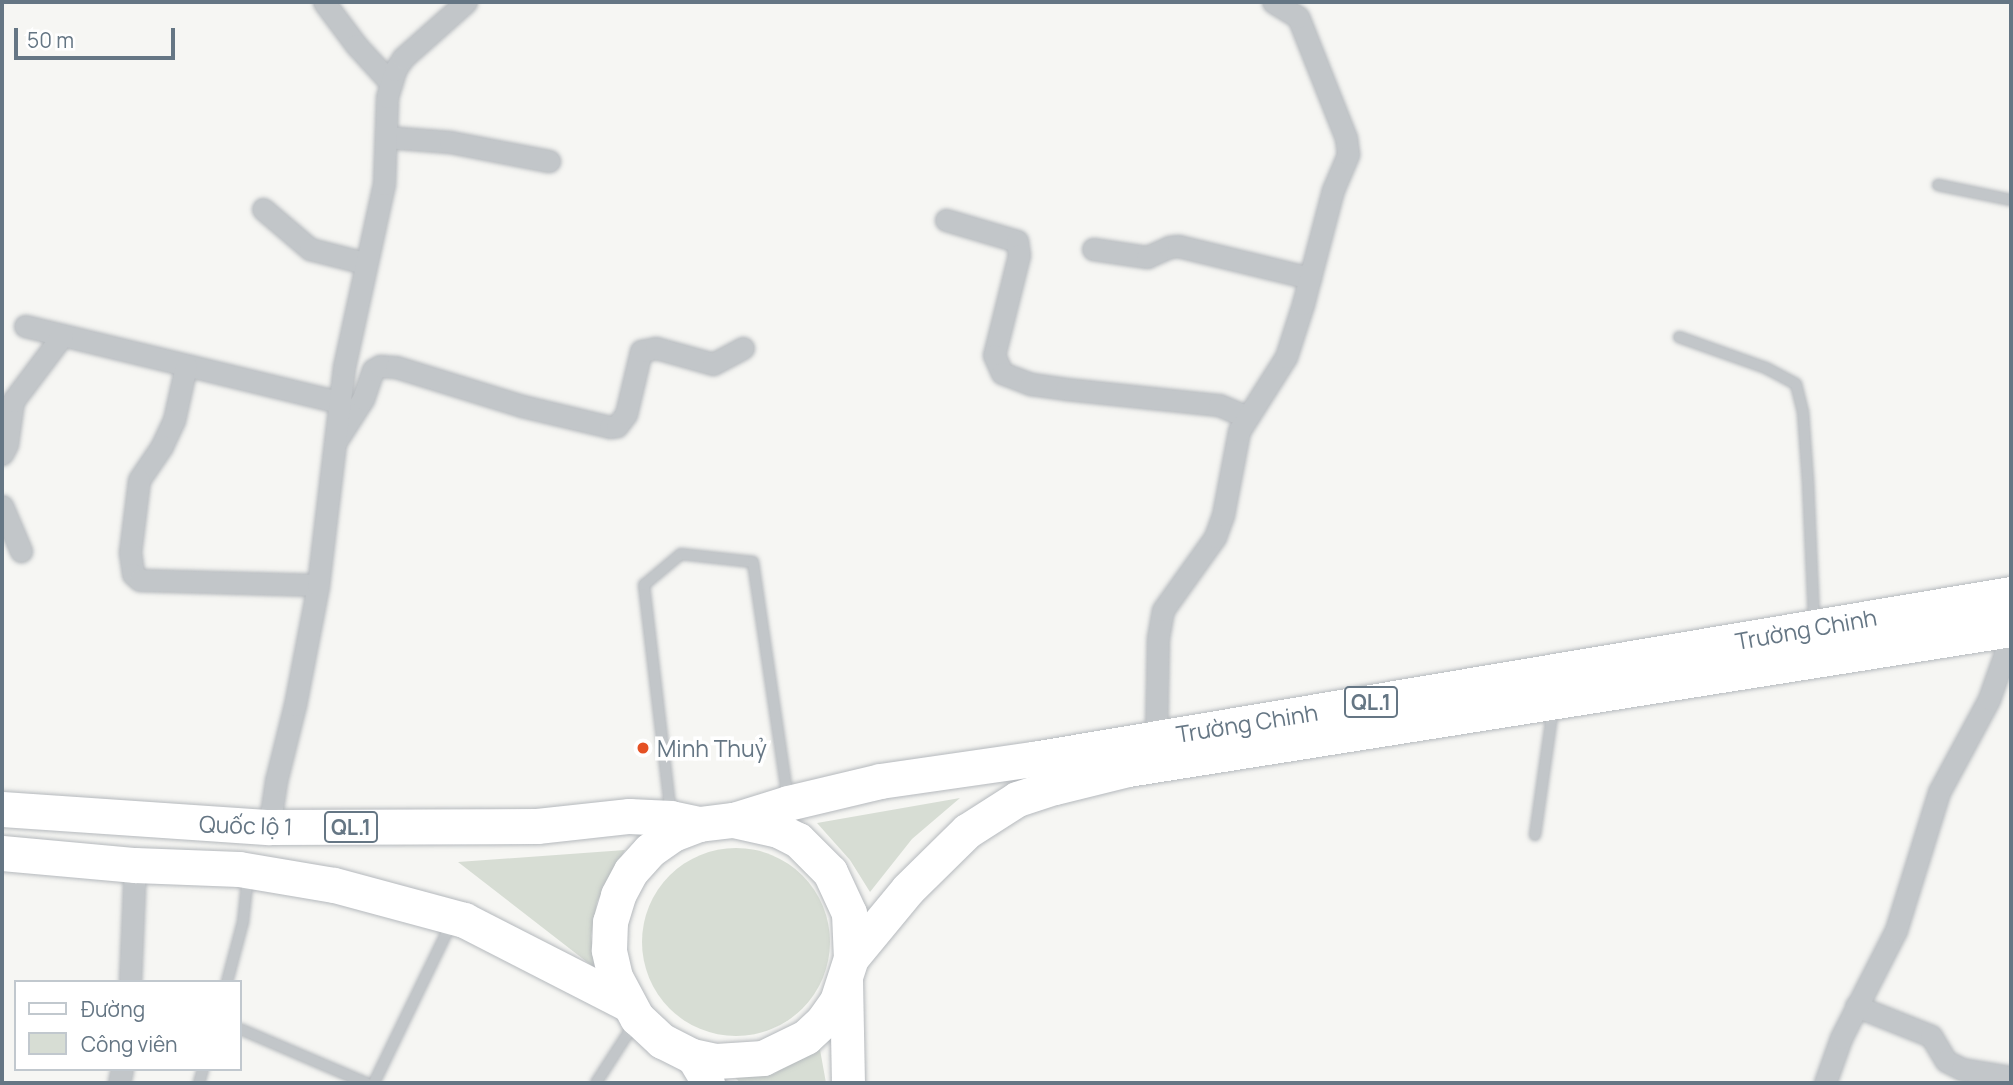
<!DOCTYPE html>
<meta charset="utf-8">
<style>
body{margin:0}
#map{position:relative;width:2013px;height:1085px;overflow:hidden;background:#f6f6f3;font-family:Manrope,sans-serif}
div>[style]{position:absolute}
.green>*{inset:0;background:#d7ddd4}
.round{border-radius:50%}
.roads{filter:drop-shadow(0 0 2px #b5b9bd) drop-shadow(0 0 2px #b5b9bd)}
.service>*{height:10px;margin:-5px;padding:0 5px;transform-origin:5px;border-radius:5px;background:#c2c6c9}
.minor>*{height:21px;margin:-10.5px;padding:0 10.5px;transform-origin:10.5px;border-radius:10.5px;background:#c2c6c9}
.primary>*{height:33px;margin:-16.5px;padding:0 16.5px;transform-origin:16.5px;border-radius:16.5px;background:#fff}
.trunk>*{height:35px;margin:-17.5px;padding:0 17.5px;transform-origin:17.5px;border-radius:17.5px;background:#fff}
.dots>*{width:19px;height:19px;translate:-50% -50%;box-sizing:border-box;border:4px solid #fff;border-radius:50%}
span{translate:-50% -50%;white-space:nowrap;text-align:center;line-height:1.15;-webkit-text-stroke:7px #fff;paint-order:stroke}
.shield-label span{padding:2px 5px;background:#fff;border:2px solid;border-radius:5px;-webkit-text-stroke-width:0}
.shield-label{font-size:21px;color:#657684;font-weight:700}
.street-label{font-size:23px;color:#657684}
.poi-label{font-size:23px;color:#657684}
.left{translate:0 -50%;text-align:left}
.frame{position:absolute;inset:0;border:4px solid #657684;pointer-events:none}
.legend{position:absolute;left:14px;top:980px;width:228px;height:91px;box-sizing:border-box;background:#fff;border:2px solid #c1c8ce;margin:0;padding:9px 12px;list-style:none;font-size:21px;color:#657684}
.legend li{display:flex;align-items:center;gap:14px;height:35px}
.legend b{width:35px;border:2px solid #c1c8ce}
.scale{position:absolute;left:14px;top:28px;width:161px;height:32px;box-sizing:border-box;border:4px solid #657684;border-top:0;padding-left:9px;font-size:21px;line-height:24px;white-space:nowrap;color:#657684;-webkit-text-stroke:5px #fff;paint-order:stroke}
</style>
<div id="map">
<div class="green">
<div style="clip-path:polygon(960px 798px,912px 839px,870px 892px,850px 860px,817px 823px)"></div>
<div class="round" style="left:642px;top:848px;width:188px;height:188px"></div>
<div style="clip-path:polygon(625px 850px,597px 902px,591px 936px,596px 969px,458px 862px)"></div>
<div style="clip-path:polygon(819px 1044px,826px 1083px,741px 1083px,733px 1076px,774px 1074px)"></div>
</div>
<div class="roads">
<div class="service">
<div style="left:1938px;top:185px;width:75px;rotate:11.6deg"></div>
<div style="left:1679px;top:337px;width:92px;rotate:19.6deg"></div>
<div style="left:1766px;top:368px;width:34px;rotate:28deg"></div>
<div style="left:1796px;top:384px;width:29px;rotate:76deg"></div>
<div style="left:1803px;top:412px;width:70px;rotate:85.9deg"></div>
<div style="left:1808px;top:482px;width:140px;rotate:87.5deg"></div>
<div style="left:671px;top:815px;width:232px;rotate:-96.7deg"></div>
<div style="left:644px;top:585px;width:48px;rotate:-40deg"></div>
<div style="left:681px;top:554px;width:72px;rotate:6.3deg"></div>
<div style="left:753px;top:562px;width:241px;rotate:81.6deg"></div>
<div style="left:1535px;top:835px;width:128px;rotate:-81.9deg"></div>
<div style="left:227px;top:982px;width:62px;rotate:-75.1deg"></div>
<div style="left:243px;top:922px;width:47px;rotate:-83.9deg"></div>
<div style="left:240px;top:1029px;width:137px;rotate:23.2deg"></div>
<div style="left:199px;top:1083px;width:15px;rotate:-74deg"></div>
<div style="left:374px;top:1083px;width:179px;rotate:-64.2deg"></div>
<div style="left:596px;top:1083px;width:70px;rotate:-57.2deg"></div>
</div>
<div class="minor">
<div style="left:324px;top:2px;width:54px;rotate:53.3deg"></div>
<div style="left:356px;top:45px;width:52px;rotate:47.4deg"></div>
<div style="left:387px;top:137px;width:63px;rotate:4.5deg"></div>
<div style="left:450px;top:142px;width:101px;rotate:10.9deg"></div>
<div style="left:263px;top:209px;width:62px;rotate:40.4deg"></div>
<div style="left:310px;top:249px;width:57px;rotate:14.3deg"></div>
<div style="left:946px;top:220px;width:74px;rotate:16.5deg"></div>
<div style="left:1017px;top:241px;width:14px;rotate:82deg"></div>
<div style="left:1019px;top:255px;width:103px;rotate:104deg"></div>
<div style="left:994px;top:355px;width:20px;rotate:66deg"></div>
<div style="left:1002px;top:373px;width:31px;rotate:21deg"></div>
<div style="left:1031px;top:384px;width:35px;rotate:8deg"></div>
<div style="left:1066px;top:389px;width:154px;rotate:6deg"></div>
<div style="left:1219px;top:405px;width:30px;rotate:23deg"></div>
<div style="left:1093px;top:249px;width:55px;rotate:8.4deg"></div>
<div style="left:1147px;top:257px;width:24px;rotate:-24deg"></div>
<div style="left:1169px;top:247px;width:9px;rotate:-6deg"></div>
<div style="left:1178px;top:246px;width:136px;rotate:13.6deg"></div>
<div style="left:25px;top:326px;width:324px;rotate:13.6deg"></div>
<div style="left:186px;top:366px;width:55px;rotate:102.5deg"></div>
<div style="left:174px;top:420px;width:29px;rotate:115deg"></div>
<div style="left:162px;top:446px;width:41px;rotate:124.1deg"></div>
<div style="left:139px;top:480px;width:73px;rotate:97.1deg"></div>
<div style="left:130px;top:552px;width:22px;rotate:82deg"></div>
<div style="left:133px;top:574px;width:9px;rotate:41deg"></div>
<div style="left:140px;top:580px;width:178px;rotate:1.6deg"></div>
<div style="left:336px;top:441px;width:50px;rotate:-57.3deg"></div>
<div style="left:363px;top:399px;width:31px;rotate:-71deg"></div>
<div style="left:373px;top:370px;width:8px;rotate:-30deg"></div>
<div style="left:380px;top:366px;width:16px;rotate:4deg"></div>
<div style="left:396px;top:367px;width:132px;rotate:17.2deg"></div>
<div style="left:522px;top:406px;width:90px;rotate:13.4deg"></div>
<div style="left:610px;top:427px;width:7px;rotate:-8deg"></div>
<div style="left:617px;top:426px;width:15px;rotate:-53deg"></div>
<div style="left:626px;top:414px;width:65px;rotate:-76.6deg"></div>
<div style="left:641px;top:351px;width:15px;rotate:-11deg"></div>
<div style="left:656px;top:348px;width:59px;rotate:15.7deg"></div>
<div style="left:713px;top:364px;width:34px;rotate:-28deg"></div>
<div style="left:2px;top:454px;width:11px;rotate:-63deg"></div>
<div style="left:7px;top:444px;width:43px;rotate:-82.1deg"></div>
<div style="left:13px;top:401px;width:81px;rotate:-53deg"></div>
<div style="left:2px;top:506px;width:49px;rotate:67.1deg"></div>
<div style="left:1156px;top:738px;width:100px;rotate:-88.9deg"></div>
<div style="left:1158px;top:638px;width:28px;rotate:-80deg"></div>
<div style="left:1163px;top:610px;width:90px;rotate:-54.5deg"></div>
<div style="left:1215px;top:537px;width:23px;rotate:-70deg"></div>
<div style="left:1223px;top:515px;width:86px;rotate:-79.2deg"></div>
<div style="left:1239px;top:431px;width:88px;rotate:-57.6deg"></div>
<div style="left:1286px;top:357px;width:56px;rotate:-72.2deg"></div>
<div style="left:1303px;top:304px;width:118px;rotate:-75.3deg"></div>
<div style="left:1333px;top:190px;width:39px;rotate:-67deg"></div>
<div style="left:1348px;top:154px;width:16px;rotate:-97deg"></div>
<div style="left:1346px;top:138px;width:130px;rotate:-111.6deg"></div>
<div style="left:1298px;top:17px;width:29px;rotate:-149deg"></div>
<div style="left:269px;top:827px;width:47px;rotate:-81.3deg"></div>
<div style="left:276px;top:781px;width:78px;rotate:-76deg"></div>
<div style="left:295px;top:705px;width:122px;rotate:-79.1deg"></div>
<div style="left:318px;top:585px;width:220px;rotate:-83.2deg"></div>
<div style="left:344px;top:367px;width:187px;rotate:-77.7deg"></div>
<div style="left:384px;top:184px;width:87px;rotate:-88deg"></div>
<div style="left:387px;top:97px;width:28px;rotate:-73deg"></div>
<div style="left:395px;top:70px;width:14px;rotate:-56deg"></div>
<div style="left:403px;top:58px;width:84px;rotate:-41.6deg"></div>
<div style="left:130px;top:982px;width:117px;rotate:-87.6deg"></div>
<div style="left:1856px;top:1006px;width:81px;rotate:21.8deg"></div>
<div style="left:1931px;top:1036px;width:29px;rotate:59deg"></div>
<div style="left:1946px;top:1061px;width:18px;rotate:27deg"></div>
<div style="left:1962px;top:1069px;width:50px;rotate:9.3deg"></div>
<div style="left:119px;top:1083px;width:14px;rotate:-78deg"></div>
<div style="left:1825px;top:1083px;width:48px;rotate:-70.4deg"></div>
<div style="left:1841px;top:1038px;width:121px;rotate:-63deg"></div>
<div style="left:1896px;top:930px;width:145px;rotate:-72.7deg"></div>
<div style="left:1939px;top:792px;width:106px;rotate:-61.7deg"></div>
<div style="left:1989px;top:699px;width:66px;rotate:-70.5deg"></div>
</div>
<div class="primary">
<div style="left:846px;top:980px;width:103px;rotate:88.9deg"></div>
<div style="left:692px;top:1056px;width:31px;rotate:59deg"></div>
</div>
<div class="trunk">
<div style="left:2px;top:809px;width:268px;rotate:3.9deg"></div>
<div style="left:269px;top:827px;width:268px;rotate:-0.2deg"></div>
<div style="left:537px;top:826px;width:93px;rotate:-6.2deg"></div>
<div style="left:629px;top:816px;width:42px;rotate:2.7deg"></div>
<div style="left:671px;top:818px;width:29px;rotate:12deg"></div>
<div style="left:699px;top:824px;width:34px;rotate:-7deg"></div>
<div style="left:733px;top:820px;width:46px;rotate:12.5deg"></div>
<div style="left:778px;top:830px;width:22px;rotate:27deg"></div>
<div style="left:798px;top:840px;width:45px;rotate:45deg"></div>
<div style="left:830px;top:872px;width:45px;rotate:65.1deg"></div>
<div style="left:849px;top:913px;width:45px;rotate:87.5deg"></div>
<div style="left:851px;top:958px;width:45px;rotate:108deg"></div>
<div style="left:837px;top:1001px;width:24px;rotate:125deg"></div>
<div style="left:823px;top:1021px;width:23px;rotate:137deg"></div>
<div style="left:806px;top:1037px;width:48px;rotate:154deg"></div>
<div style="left:763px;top:1058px;width:47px;rotate:176.3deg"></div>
<div style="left:716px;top:1061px;width:25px;rotate:-168deg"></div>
<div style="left:692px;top:1056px;width:34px;rotate:-153deg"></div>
<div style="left:662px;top:1041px;width:34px;rotate:-137deg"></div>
<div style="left:637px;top:1018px;width:47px;rotate:-118.2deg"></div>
<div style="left:615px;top:977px;width:28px;rotate:-103deg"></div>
<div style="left:609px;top:950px;width:28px;rotate:-88deg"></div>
<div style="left:610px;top:922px;width:28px;rotate:-73deg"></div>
<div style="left:618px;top:895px;width:27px;rotate:-62deg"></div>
<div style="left:631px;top:871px;width:28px;rotate:-48deg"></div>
<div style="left:650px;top:850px;width:28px;rotate:-35deg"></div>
<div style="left:673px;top:834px;width:28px;rotate:-21deg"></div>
<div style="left:737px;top:819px;width:53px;rotate:-17.4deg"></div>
<div style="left:788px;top:803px;width:95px;rotate:-13.4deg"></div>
<div style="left:880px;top:781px;width:155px;rotate:-8.2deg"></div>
<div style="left:1033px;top:759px;width:992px;rotate:-9.58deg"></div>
<div style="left:2px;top:853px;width:134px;rotate:5.2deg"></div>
<div style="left:135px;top:865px;width:104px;rotate:2.2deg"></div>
<div style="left:239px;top:869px;width:96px;rotate:9.6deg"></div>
<div style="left:334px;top:885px;width:135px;rotate:15.1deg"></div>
<div style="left:464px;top:920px;width:182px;rotate:27.1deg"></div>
<div style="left:851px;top:958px;width:89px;rotate:-50.4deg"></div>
<div style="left:908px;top:889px;width:83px;rotate:-44.5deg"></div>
<div style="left:967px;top:831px;width:59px;rotate:-32.6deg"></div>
<div style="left:1017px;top:799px;width:40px;rotate:-18deg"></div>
<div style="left:1055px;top:787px;width:75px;rotate:-13.9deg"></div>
<div style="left:1128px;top:769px;width:894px;rotate:-9.01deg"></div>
</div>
</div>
<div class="dots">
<div style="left:643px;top:748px;background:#e55124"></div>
</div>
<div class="shield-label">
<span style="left:1371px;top:702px">QL.1</span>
<span style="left:351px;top:827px">QL.1</span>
</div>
<div class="street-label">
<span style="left:1806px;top:629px;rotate:-10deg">Trường Chinh</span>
<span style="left:1247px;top:723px;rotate:-9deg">Trường Chinh</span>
<span style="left:246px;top:825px;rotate:2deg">Quốc lộ 1</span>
</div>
<div class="poi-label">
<span class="left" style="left:657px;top:748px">Minh Thuỷ</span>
</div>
<div class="frame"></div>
<ul class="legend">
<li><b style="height:9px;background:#fff"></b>Đường</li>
<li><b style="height:19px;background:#d7ddd4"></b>Công viên</li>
</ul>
<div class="scale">50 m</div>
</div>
